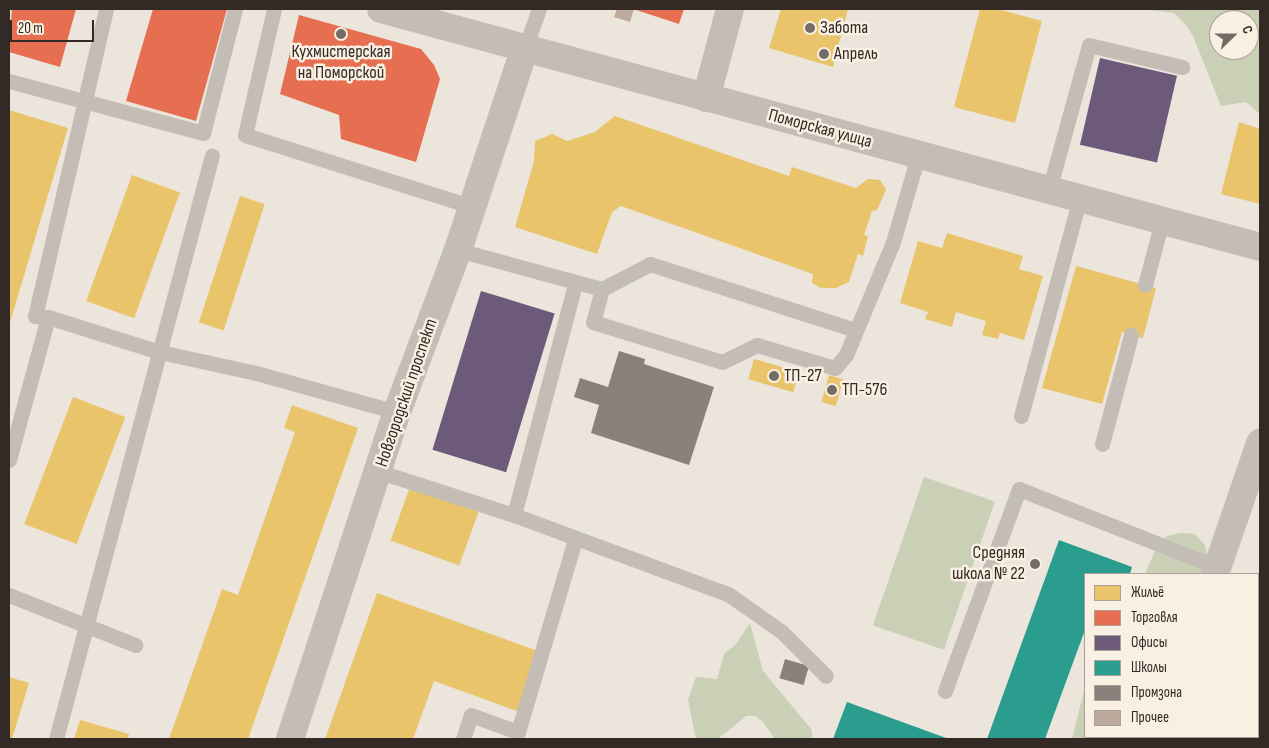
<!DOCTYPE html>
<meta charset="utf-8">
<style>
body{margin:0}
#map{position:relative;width:1269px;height:748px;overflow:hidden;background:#ebe5dc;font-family:"Sofia Sans Condensed",sans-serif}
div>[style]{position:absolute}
.green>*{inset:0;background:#cad0b6;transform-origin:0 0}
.homes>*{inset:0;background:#e9c46a;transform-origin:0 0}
.shops>*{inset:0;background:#e76f51}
.offices>*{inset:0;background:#6d597a;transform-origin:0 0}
.schools>*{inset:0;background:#2a9d8f}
.industry>*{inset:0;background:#8a817c;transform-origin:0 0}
.building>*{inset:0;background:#bea99d}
.lane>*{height:15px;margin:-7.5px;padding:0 7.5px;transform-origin:7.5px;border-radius:7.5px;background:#c3bdb6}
.street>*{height:28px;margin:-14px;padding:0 14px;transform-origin:14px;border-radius:14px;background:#c3bdb6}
.dots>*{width:14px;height:14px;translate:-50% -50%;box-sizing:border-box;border:2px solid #f9efe2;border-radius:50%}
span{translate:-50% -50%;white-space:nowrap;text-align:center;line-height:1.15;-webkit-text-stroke:5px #f9efe2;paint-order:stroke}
.poi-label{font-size:18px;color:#332a25}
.left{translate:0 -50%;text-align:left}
.right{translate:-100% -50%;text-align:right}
.street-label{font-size:18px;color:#332a25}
.frame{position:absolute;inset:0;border:10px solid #332a25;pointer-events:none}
.legend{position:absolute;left:1084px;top:573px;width:175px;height:165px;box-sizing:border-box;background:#f9efe2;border:1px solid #aaa096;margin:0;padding:6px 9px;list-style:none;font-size:15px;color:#332a25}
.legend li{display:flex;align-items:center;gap:10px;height:25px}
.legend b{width:25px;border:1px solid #aaa096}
.north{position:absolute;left:1209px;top:10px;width:50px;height:50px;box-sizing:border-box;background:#f9efe2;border:1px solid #aaa096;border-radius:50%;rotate:68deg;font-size:14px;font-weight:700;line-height:20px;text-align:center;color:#332a25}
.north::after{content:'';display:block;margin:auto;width:18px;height:22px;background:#736b65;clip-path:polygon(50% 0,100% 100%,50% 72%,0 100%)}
.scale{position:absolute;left:10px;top:20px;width:84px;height:22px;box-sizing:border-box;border:2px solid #332a25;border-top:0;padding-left:6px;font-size:15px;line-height:18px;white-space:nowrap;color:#332a25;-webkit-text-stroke:4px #f9efe2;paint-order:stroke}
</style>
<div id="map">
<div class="green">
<div style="clip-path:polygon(evenodd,1141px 9px,1260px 9px,1260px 114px,1246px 102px,1221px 106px,1193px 36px,1185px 24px,1174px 13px,1141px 9px,1219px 20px,1249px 20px,1249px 50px,1219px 50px,1219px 20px)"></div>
<div style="left:924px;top:477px;width:75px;height:157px;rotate:19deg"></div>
<div style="clip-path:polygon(1181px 533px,1195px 534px,1205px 545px,1210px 574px,1145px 574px,1157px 546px,1167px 536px)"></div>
<div style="clip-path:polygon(750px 623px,763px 671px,812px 730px,812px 739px,775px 739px,763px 722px,755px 716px,746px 716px,718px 739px,696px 739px,688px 700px,696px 677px,717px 679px,724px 654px,736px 644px)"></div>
<div style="clip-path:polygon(1085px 687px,1085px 737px,1151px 737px,1149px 739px,1072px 739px)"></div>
</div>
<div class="homes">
<div style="clip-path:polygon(781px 9px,848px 9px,833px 67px,769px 48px)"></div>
<div style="clip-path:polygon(980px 9px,998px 9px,1042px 21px,1015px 123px,954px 107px)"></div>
<div style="clip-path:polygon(9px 110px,68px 128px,9px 326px)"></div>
<div style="clip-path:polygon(615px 116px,789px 176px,792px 167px,856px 188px,868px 179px,880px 180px,886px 190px,877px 210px,872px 211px,864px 235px,868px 236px,863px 256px,858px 254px,849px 282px,836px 288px,821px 288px,812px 283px,813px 274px,621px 206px,612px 212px,597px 254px,515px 227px,534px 161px,535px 141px,552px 134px,567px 141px,595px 132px)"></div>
<div style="clip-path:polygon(1239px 122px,1260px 129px,1260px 204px,1221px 194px)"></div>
<div style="left:132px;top:175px;width:51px;height:134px;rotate:20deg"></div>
<div style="left:240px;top:196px;width:26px;height:133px;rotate:18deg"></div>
<div style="clip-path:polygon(947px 233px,1023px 256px,1019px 269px,1043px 276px,1024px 340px,1000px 333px,998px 339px,982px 335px,986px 321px,956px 312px,952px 327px,925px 319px,928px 312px,900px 303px,918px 241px,942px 248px)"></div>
<div style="clip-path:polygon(1076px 266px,1156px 288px,1143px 338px,1122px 332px,1102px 404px,1042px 388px)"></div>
<div style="left:754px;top:359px;width:47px;height:21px;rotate:16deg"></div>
<div style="left:829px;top:375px;width:15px;height:28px;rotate:16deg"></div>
<div style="left:73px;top:397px;width:56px;height:136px;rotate:21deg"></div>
<div style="clip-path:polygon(292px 405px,358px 428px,248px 739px,169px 739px,222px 589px,238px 595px,295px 432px,284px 428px)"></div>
<div style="left:410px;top:487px;width:73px;height:57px;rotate:20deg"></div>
<div style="clip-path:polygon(377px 593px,538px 651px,517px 711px,434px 681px,413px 739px,325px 739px)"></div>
<div style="clip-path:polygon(9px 677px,29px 683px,12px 739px,9px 739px)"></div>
<div style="clip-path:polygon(80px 720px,129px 734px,128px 739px,74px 739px)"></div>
</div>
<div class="shops">
<div style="clip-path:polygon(12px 9px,76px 9px,60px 67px,9px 52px)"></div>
<div style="clip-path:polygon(153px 9px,227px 9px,196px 121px,126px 101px)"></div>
<div style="clip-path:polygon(633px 9px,684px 9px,679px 24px)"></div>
<div style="clip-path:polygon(299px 15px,421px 49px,434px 65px,440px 79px,416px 162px,341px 139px,339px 115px,280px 94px)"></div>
</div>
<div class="offices">
<div style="left:1100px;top:58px;width:79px;height:89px;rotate:13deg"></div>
<div style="left:481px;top:291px;width:77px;height:166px;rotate:17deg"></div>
</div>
<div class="schools">
<div style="clip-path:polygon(1059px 540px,1132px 567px,1130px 574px,1085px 574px,1085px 630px,1045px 739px,987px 739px)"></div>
<div style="clip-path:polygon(847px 702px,949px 739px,833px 739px)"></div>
</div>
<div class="industry">
<div style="clip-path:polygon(619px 351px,645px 359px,644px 364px,714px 387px,689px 465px,591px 433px,599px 405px,574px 397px,580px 378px,608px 387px)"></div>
<div style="left:785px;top:659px;width:25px;height:20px;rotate:16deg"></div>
</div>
<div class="building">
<div style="clip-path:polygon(617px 9px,634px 9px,630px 22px,614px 17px)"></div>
</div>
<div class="lane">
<div style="left:106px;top:9px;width:315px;rotate:103deg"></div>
<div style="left:35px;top:316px;width:13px;rotate:4deg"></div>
<div style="left:48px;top:317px;width:117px;rotate:17.4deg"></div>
<div style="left:160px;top:352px;width:98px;rotate:12.3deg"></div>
<div style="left:256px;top:373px;width:146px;rotate:15.5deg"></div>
<div style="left:274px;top:9px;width:129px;rotate:103deg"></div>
<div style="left:245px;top:135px;width:239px;rotate:17.5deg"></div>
<div style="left:525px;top:48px;width:41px;rotate:-70.3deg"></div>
<div style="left:9px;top:81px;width:201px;rotate:15deg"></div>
<div style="left:203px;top:133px;width:128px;rotate:-75.5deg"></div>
<div style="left:1049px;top:190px;width:150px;rotate:-74.6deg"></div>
<div style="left:1089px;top:45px;width:96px;rotate:13.3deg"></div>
<div style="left:458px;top:250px;width:149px;rotate:15.2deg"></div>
<div style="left:602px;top:289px;width:34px;rotate:105deg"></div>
<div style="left:593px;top:322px;width:135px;rotate:17.2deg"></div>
<div style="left:722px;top:362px;width:39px;rotate:-26deg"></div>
<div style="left:757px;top:345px;width:81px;rotate:16.4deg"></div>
<div style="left:835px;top:368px;width:17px;rotate:-50deg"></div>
<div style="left:846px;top:355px;width:122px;rotate:-67.4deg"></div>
<div style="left:893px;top:242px;width:90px;rotate:-73.8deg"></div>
<div style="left:1145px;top:285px;width:66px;rotate:-75.1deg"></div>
<div style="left:602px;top:289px;width:54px;rotate:-27.5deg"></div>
<div style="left:650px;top:264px;width:216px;rotate:17.8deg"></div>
<div style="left:1021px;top:416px;width:226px;rotate:-74.9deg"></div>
<div style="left:1102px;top:444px;width:113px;rotate:-75.1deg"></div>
<div style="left:9px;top:460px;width:148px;rotate:-74.7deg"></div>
<div style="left:380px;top:472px;width:141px;rotate:17.8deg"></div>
<div style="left:514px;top:515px;width:228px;rotate:20.3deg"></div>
<div style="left:728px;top:594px;width:66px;rotate:35.1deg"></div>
<div style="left:782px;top:632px;width:62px;rotate:45deg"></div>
<div style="left:514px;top:515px;width:239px;rotate:-75.2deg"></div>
<div style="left:9px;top:595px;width:136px;rotate:21.6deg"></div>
<div style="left:1258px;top:643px;width:2px"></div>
<div style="left:945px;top:691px;width:215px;rotate:-69.9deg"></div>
<div style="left:1019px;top:489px;width:213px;rotate:21.5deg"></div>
<div style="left:56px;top:739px;width:604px;rotate:-75.04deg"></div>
<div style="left:463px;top:739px;width:25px;rotate:-72deg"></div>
<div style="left:471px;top:715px;width:50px;rotate:19.9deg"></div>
<div style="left:518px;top:732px;width:201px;rotate:-73.5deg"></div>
</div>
<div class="street">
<div style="left:381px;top:9px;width:911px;rotate:15.15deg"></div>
<div style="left:706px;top:98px;width:92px;rotate:-74.9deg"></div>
<div style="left:1215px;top:574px;width:139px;rotate:-71deg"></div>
<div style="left:290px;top:739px;width:344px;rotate:-71.9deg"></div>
<div style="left:397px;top:412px;width:173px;rotate:-69.4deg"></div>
<div style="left:458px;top:250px;width:213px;rotate:-71.7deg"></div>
<div style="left:1160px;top:739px;width:2px;rotate:-90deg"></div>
</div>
<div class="dots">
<div style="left:810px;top:28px;background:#736b65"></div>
<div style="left:341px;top:34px;background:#736b65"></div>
<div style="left:824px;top:54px;background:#736b65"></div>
<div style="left:774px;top:376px;background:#736b65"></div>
<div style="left:832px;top:390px;background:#736b65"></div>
<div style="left:1035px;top:564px;background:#736b65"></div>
</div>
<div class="poi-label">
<span class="left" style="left:820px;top:28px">Забота</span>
<span style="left:341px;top:63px">Кухмистерская<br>на Поморской</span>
<span class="left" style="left:834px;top:54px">Апрель</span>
<span class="left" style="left:784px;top:376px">ТП-27</span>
<span class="left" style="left:842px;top:390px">ТП-576</span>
<span class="right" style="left:1025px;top:564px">Средняя<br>школа № 22</span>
</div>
<div class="street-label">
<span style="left:820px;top:129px;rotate:15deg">Поморская улица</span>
<span style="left:407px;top:393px;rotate:-71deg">Новгородский проспект</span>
</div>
<div class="frame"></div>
<ul class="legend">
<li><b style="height:14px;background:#e9c46a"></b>Жильё</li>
<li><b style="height:14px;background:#e76f51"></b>Торговля</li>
<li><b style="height:14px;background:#6d597a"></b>Офисы</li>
<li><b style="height:14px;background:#2a9d8f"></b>Школы</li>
<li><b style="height:14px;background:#8a817c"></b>Промзона</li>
<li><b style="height:14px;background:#bea99d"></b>Прочее</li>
</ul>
<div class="north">С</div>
<div class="scale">20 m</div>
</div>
